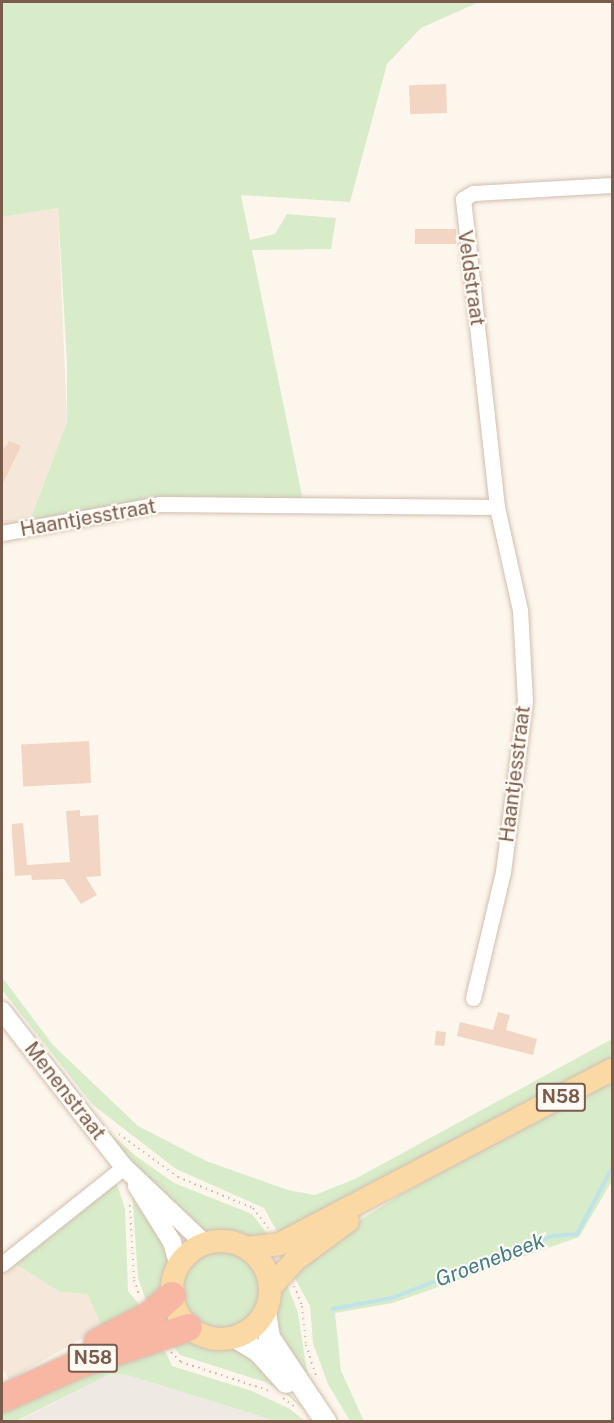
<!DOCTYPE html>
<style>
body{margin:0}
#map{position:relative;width:614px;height:1423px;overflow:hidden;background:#fdf6ec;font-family:"Public Sans",sans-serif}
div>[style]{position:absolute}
.residential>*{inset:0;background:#f5e8da}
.industrial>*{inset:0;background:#efe9e4}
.green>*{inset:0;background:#d8ecc9}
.round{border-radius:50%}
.stream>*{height:4px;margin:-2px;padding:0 2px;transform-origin:2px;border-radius:2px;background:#bfe3e8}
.building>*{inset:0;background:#f3d5c3;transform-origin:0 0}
.path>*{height:2px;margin-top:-1px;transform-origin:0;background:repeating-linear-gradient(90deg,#d9b8a5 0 1.5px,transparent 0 6px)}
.roads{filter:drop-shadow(0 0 2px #d1beb0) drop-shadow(0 0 2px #d1beb0)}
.minor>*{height:15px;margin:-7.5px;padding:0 7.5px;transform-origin:7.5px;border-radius:7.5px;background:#fff}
.tertiary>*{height:18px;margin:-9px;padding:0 9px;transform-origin:9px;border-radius:9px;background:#fff}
.secondary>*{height:21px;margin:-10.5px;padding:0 10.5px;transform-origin:10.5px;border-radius:10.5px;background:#fff}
.primary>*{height:22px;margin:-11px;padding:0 11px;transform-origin:11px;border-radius:11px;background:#fbd9a5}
.primary>.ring{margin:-11px;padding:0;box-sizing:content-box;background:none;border:22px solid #fbd9a5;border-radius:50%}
.motorway>*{height:27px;margin:-13.5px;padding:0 13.5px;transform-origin:13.5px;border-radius:13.5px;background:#f7b7a3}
span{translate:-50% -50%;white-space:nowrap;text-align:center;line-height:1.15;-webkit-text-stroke:4.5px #fffaf3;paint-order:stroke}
.shield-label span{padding:2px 4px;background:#fffaf3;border:2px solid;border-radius:4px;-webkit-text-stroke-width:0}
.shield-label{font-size:18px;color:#7a5c4d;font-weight:700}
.street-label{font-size:20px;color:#7a5c4d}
.water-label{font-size:21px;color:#437c86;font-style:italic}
.frame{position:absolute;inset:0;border:3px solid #7a5c4d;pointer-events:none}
</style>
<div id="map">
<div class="residential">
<div style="clip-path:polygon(58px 208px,67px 422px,29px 523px,2px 529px,2px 217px)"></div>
<div style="clip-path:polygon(14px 1263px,60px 1292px,87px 1294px,102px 1327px,9px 1380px,2px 1367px,2px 1272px)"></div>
</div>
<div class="industrial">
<div style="clip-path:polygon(111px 1374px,124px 1374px,276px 1421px,16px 1422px)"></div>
</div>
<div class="green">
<div style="clip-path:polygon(2px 2px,479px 2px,421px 28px,387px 64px,350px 202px,241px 195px,250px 240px,275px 234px,287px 214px,336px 218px,331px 249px,252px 250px,303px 501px,146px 499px,29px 523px,67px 422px,67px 362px,58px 208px,2px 217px)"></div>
<div style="clip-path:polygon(2px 977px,53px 1045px,138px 1126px,206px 1161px,288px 1190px,315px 1195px,355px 1179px,612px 1039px,612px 1059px,280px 1236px,244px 1239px,205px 1234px,177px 1213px,96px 1121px,136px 1156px,174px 1183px,252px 1214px,269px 1236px,278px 1233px,264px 1208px,176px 1169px,93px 1105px,2px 990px)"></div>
<div style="clip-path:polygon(612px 1079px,612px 1181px,579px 1237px,393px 1303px,335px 1313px,341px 1371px,364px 1421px,350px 1421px,328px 1384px,313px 1343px,310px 1306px,295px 1278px,286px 1282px,298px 1313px,307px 1372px,338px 1421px,333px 1421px,271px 1322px,280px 1285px,363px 1218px,407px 1191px)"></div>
<div style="clip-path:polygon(116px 1181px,125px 1209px,128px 1291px,141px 1307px,147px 1303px,138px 1278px,132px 1190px,168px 1242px,170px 1256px,157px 1302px,116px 1324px,114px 1321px,102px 1327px,87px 1294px,60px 1292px,14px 1263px)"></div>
<div class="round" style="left:180px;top:1248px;width:82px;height:82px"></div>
<div style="clip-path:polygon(174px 1336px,248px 1351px,316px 1421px,285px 1393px,265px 1382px,180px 1355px,170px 1343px,163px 1346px,172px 1366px,252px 1391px,290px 1409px,305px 1421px,276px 1421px,124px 1374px,111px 1374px,16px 1421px,2px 1422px,2px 1406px,18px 1397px,85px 1367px)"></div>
</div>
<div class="stream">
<div style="left:332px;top:1309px;width:61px;rotate:-10.4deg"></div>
<div style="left:392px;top:1298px;width:173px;rotate:-21.1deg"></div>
<div style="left:553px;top:1236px;width:24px;rotate:-5deg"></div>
<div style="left:577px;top:1234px;width:75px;rotate:-62.1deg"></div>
</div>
<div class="building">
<div style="left:446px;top:84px;width:29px;height:37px;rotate:88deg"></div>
<div style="left:415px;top:229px;width:41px;height:15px"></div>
<div style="clip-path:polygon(9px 441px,21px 446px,2px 485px,2px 447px,5px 448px)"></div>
<div style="left:89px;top:741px;width:42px;height:68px;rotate:87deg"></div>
<div style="clip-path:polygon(80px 810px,80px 816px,98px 815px,101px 876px,86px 877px,97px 895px,81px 904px,64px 879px,32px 880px,31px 875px,15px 876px,12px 834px,12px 824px,23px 823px,27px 865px,70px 862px,66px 811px)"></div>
<div style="clip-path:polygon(498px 1012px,510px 1015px,506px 1030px,537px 1039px,533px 1055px,457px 1036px,460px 1022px,493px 1030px)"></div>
<div style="left:436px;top:1031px;width:10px;height:14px;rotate:6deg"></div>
</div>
<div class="path">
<div style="left:119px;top:1134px;width:73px;rotate:36.1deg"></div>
<div style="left:178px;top:1177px;width:81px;rotate:22.5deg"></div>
<div style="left:253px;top:1208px;width:25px;rotate:53deg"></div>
<div style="left:130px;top:1205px;width:75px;rotate:86.9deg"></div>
<div style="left:134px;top:1280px;width:18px;rotate:71deg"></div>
<div style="left:294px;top:1286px;width:22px;rotate:68deg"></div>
<div style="left:302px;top:1306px;width:39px;rotate:84deg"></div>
<div style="left:306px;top:1345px;width:33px;rotate:72deg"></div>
<div style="left:171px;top:1352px;width:14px;rotate:45deg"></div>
<div style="left:181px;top:1362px;width:94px;rotate:18deg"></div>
<div style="left:283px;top:1398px;width:15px;rotate:37deg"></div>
</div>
<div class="roads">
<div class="minor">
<div style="left:2px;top:533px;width:161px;rotate:-10.4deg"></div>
<div style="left:160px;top:504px;width:337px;rotate:0.5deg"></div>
<div style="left:473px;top:998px;width:130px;rotate:-76.6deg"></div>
<div style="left:503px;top:872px;width:172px;rotate:-82.7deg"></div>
<div style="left:525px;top:701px;width:91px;rotate:-93.1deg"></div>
<div style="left:520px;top:610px;width:106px;rotate:-102.6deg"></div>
<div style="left:497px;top:507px;width:310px;rotate:-96.3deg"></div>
<div style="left:463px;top:199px;width:12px;rotate:-31deg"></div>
<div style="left:473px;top:193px;width:139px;rotate:-3.3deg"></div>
<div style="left:2px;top:1264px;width:156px;rotate:-38.5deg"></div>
</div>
<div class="tertiary">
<div style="left:2px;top:1011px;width:198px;rotate:52deg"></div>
<div style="left:124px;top:1167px;width:110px;rotate:43.5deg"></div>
<div style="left:137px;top:1186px;width:66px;rotate:58deg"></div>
<div style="left:172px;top:1242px;width:22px;rotate:74deg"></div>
</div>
<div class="secondary">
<div style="left:265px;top:1312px;width:25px;rotate:81deg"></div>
<div style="left:269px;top:1337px;width:102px;rotate:56.2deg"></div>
<div style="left:235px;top:1337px;width:26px;rotate:31deg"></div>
<div style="left:257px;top:1350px;width:43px;rotate:47.8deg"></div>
</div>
<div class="primary">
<div class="ring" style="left:172px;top:1241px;width:76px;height:76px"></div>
<div style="left:247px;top:1248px;width:33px;rotate:-7deg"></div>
<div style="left:280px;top:1244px;width:375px;rotate:-27.7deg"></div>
<div style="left:270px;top:1288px;width:36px;rotate:-48deg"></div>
<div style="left:294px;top:1261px;width:67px;rotate:-36.5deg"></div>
</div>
<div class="motorway">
<div style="left:97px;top:1342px;width:59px;rotate:-27.4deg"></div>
<div style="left:149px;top:1315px;width:30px;rotate:-42deg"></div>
<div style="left:2px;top:1398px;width:80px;rotate:-24.3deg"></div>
<div style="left:75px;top:1365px;width:119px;rotate:-18.6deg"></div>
</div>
</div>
<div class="shield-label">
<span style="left:561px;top:1097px">N58</span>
<span style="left:93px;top:1358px">N58</span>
</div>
<div class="street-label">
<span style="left:471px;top:278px;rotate:82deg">Veldstraat</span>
<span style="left:88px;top:518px;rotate:-10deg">Haantjesstraat</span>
<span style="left:515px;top:774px;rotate:-83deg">Haantjesstraat</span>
<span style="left:65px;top:1091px;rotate:52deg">Menenstraat</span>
</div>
<div class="water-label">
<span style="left:490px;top:1260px;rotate:-21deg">Groenebeek</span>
</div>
<div class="frame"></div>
</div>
